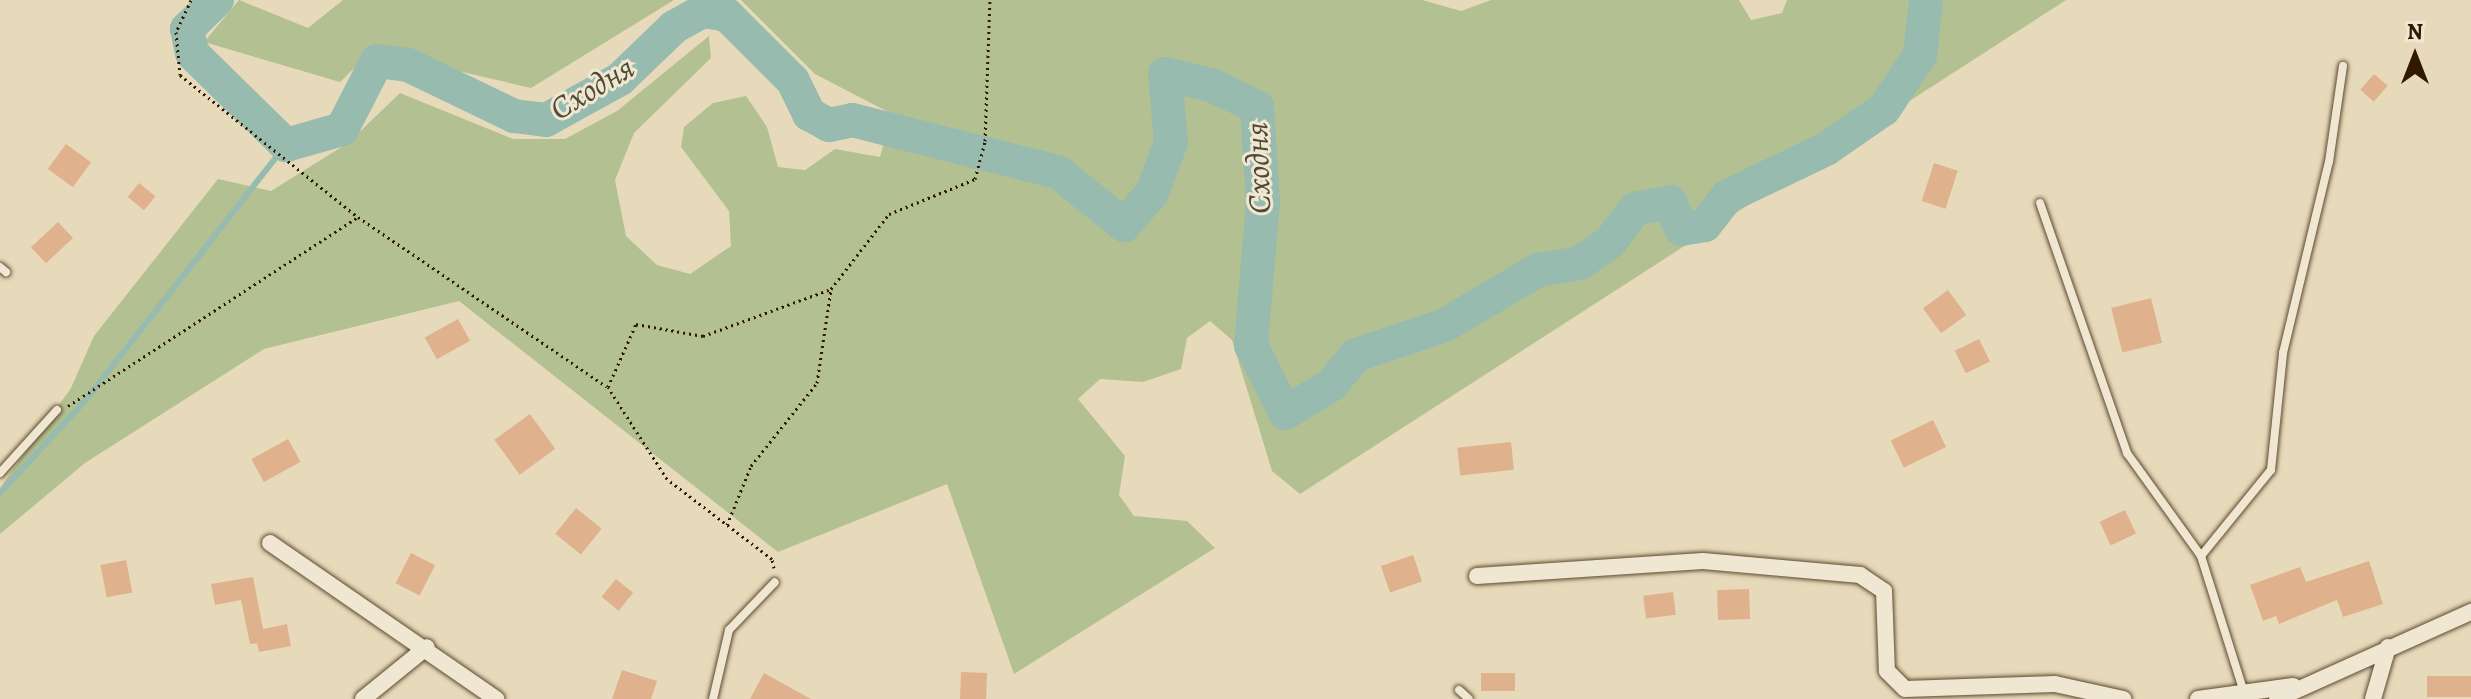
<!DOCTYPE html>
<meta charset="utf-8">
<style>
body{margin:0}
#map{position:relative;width:2471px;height:699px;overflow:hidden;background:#e7daba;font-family:Alegreya,serif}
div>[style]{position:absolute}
.green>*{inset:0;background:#b3c092}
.stream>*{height:6px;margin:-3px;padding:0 3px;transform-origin:3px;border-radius:3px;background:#97bbae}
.river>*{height:34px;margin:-17px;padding:0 17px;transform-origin:17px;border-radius:17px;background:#97bbae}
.building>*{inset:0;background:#e0b18d;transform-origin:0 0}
.path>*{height:3px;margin-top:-1.5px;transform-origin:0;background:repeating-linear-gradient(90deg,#311901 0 2px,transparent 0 6px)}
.roads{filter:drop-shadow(0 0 2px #5e492f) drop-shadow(0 0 2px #5e492f)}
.lane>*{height:8px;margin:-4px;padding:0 4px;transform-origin:4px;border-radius:4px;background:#efe7d2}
.street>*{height:16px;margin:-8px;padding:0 8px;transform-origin:8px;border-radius:8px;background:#efe7d2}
span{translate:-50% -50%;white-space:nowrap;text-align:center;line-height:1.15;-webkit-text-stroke:6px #efe7d2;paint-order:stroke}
.water-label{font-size:32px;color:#504a35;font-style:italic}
.north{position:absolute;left:2375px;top:16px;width:80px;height:80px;-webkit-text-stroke:6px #efe7d2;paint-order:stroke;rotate:0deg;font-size:22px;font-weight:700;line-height:32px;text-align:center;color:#311901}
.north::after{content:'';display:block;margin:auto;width:28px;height:36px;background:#311901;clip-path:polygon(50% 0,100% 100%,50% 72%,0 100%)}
</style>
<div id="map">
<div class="green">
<div style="clip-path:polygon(239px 0,308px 28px,343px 0,674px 0,531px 88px,372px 51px,340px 82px,204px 42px)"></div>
<div style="clip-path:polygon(741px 0,1422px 0,1461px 11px,1491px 0,1739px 0,1751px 20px,1782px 13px,1787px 0,2066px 0,1300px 494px,1272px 471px,1232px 340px,1210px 321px,1187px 338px,1181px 369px,1143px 382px,1100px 379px,1078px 399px,1125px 456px,1119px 495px,1134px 516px,1187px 521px,1215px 548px,1014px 674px,947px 484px,778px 552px,459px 301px,264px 349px,85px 463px,0 534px,0 488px,71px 388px,94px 336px,218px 179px,271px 191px,348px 143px,400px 93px,513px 139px,565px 139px,617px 111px,709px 36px,711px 58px,634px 133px,615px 180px,626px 236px,657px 265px,690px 274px,731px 246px,729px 211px,681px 147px,684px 127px,713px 103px,746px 96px,767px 127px,778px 167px,805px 170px,835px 149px,880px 157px,892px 114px,815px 74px)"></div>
</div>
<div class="stream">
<div style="left:0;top:493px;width:125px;rotate:-47.3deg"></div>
<div style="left:85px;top:401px;width:325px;rotate:-51.9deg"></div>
</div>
<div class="river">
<div style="left:217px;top:0;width:42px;rotate:136deg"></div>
<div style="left:187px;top:29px;width:25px;rotate:78deg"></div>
<div style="left:192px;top:53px;width:132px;rotate:44.4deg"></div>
<div style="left:286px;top:145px;width:58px;rotate:-15.9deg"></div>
<div style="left:342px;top:129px;width:76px;rotate:-62.8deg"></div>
<div style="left:377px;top:61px;width:31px;rotate:7deg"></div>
<div style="left:408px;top:65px;width:118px;rotate:25.7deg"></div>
<div style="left:514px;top:116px;width:32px;rotate:7deg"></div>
<div style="left:546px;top:120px;width:85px;rotate:-29deg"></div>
<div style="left:620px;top:79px;width:75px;rotate:-43.9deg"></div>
<div style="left:674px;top:27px;width:33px;rotate:-29deg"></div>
<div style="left:703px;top:11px;width:24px;rotate:9deg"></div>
<div style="left:727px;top:15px;width:93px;rotate:45deg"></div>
<div style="left:793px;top:81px;width:37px;rotate:64deg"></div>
<div style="left:809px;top:114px;width:23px;rotate:29deg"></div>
<div style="left:829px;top:125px;width:24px;rotate:-12deg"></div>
<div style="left:852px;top:120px;width:212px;rotate:14.2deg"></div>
<div style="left:1058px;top:172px;width:85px;rotate:38.8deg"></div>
<div style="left:1124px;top:225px;width:43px;rotate:-48.8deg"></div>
<div style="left:1152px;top:193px;width:54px;rotate:-69.6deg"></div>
<div style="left:1171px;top:142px;width:68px;rotate:-95deg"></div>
<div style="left:1165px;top:74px;width:47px;rotate:13.4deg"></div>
<div style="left:1211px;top:85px;width:51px;rotate:25.6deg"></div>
<div style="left:1257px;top:107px;width:95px;rotate:86.4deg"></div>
<div style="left:1263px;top:202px;width:144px;rotate:94.8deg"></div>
<div style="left:1251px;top:345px;width:76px;rotate:63.4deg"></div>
<div style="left:1285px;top:413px;width:54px;rotate:-31.3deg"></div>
<div style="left:1331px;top:385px;width:39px;rotate:-50deg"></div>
<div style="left:1356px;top:355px;width:94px;rotate:-18.6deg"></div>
<div style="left:1445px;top:325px;width:108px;rotate:-30.6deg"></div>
<div style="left:1538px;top:270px;width:43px;rotate:-9.5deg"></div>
<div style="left:1580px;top:263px;width:37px;rotate:-35deg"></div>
<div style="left:1610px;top:242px;width:41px;rotate:-52.9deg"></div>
<div style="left:1635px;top:209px;width:36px;rotate:-11deg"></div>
<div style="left:1670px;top:202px;width:29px;rotate:68deg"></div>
<div style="left:1681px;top:229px;width:24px;rotate:-9deg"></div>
<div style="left:1705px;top:225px;width:37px;rotate:-52deg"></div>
<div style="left:1728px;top:196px;width:109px;rotate:-25.6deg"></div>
<div style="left:1826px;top:149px;width:70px;rotate:-34.6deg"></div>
<div style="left:1884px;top:109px;width:65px;rotate:-56.3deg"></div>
<div style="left:1920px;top:55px;width:55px;rotate:-83.8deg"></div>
</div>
<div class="building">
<div style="left:2374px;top:74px;width:18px;height:21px;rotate:41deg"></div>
<div style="left:66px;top:144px;width:31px;height:31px;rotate:36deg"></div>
<div style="left:1934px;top:163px;width:25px;height:40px;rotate:18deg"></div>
<div style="left:139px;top:183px;width:21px;height:18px;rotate:39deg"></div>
<div style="left:58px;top:222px;width:22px;height:37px;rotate:47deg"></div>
<div style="left:1948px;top:290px;width:31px;height:31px;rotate:54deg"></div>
<div style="left:2151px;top:298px;width:46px;height:41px;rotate:76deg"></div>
<div style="left:458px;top:319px;width:25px;height:38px;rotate:61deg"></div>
<div style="left:1979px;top:339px;width:25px;height:27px;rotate:64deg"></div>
<div style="left:530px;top:414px;width:43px;height:44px;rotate:54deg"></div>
<div style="left:1933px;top:420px;width:30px;height:47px;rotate:64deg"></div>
<div style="left:288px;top:439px;width:26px;height:42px;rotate:61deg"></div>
<div style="left:1511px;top:442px;width:28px;height:54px;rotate:84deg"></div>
<div style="left:576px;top:508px;width:33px;height:33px;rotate:39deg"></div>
<div style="left:2125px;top:510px;width:26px;height:28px;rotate:65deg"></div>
<div style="left:411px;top:553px;width:27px;height:34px;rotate:27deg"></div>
<div style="left:1413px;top:555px;width:28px;height:34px;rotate:71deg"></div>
<div style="left:126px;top:560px;width:33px;height:26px;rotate:79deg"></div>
<div style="clip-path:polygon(2369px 561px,2383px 604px,2343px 617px,2337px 600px,2279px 624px,2276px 616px,2263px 621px,2250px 585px,2300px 567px,2306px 582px)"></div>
<div style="clip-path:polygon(253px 577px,263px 629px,287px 624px,291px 646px,259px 652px,257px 643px,250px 644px,241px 600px,215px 605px,211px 584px)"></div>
<div style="left:616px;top:579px;width:22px;height:23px;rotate:39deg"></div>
<div style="left:1749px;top:589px;width:30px;height:32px;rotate:88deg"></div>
<div style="left:1673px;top:592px;width:23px;height:30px;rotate:83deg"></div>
<div style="clip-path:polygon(622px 670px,657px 681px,651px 699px,612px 699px)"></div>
<div style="left:961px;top:672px;width:26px;height:27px;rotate:2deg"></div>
<div style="clip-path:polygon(764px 673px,811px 699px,750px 699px)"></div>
<div style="left:1481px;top:673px;width:34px;height:18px"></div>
<div style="left:2471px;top:676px;width:21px;height:44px;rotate:90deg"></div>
</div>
<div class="path">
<div style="left:191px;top:0;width:35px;rotate:115deg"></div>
<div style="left:176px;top:32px;width:43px;rotate:84.7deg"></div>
<div style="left:180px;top:75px;width:228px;rotate:38.6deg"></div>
<div style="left:68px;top:406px;width:346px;rotate:-33.1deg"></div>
<div style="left:358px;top:217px;width:301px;rotate:34.3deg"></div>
<div style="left:727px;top:525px;width:64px;rotate:-67.9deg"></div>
<div style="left:751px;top:466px;width:106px;rotate:-51.5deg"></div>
<div style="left:817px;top:383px;width:95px;rotate:-81.5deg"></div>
<div style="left:774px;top:568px;width:9px;rotate:-103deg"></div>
<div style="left:772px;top:559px;width:132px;rotate:-142.7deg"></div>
<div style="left:667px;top:479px;width:109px;rotate:-122.7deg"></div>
<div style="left:608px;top:387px;width:69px;rotate:-66deg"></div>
<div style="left:636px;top:324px;width:68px;rotate:10.2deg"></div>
<div style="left:703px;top:336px;width:136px;rotate:-20.2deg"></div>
<div style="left:831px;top:289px;width:95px;rotate:-52.3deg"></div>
<div style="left:889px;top:214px;width:93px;rotate:-22.1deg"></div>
<div style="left:975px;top:179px;width:39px;rotate:-75deg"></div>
<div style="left:985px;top:141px;width:141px;rotate:-88deg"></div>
</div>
<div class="roads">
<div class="lane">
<div style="left:2040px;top:203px;width:265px;rotate:70.8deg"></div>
<div style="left:2127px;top:453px;width:127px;rotate:54.3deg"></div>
<div style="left:2201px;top:556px;width:143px;rotate:72.5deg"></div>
<div style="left:0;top:267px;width:8px;rotate:40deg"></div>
<div style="left:0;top:473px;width:85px;rotate:-47.9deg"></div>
<div style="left:2201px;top:556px;width:111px;rotate:-50.9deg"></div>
<div style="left:2271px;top:470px;width:118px;rotate:-84.1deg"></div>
<div style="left:2283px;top:353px;width:196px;rotate:-76.5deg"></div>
<div style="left:2329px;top:162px;width:97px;rotate:-81.7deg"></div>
<div style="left:1459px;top:690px;width:13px;rotate:42deg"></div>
<div style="left:713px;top:699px;width:71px;rotate:-76.9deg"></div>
<div style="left:729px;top:630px;width:66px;rotate:-46.2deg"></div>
</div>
<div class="street">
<div style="left:270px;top:543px;width:275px;rotate:34.6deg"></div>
<div style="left:1477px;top:576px;width:226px;rotate:-3.8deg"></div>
<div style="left:1703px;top:561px;width:158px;rotate:5.1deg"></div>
<div style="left:1860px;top:575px;width:29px;rotate:34deg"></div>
<div style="left:1884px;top:591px;width:80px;rotate:87.9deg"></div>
<div style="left:1887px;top:671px;width:25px;rotate:45deg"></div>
<div style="left:1905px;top:689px;width:150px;rotate:-1.9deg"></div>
<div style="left:2055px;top:684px;width:70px;rotate:12.4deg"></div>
<div style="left:363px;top:699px;width:82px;rotate:-39.1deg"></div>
<div style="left:2198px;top:699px;width:96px;rotate:-7.8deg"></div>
<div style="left:2277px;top:699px;width:213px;rotate:-24.2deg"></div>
<div style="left:2373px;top:699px;width:54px;rotate:-73.9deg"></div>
</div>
</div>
<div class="water-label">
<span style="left:592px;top:88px;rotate:-31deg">Сходня</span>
<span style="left:1258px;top:168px;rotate:-92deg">Сходня</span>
</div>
<div class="north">N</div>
</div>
